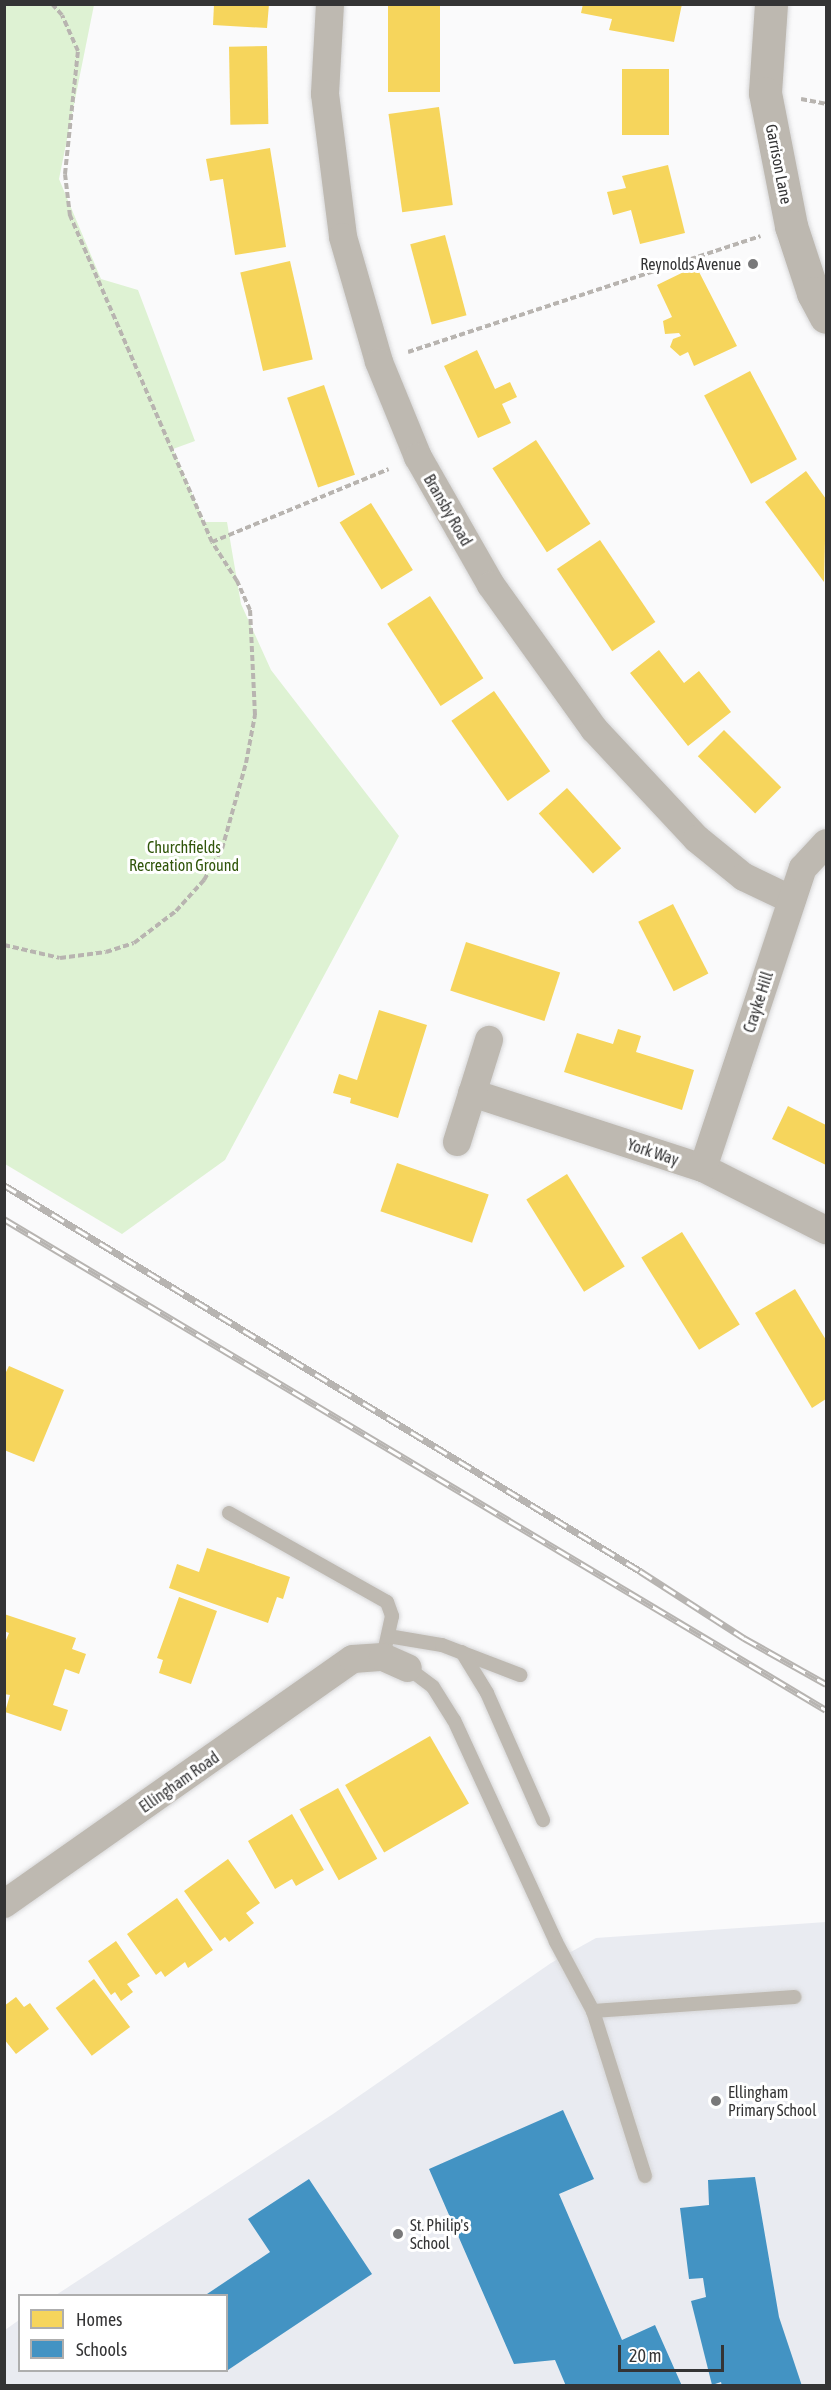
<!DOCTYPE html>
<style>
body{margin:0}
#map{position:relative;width:831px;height:2390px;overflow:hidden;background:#fafafb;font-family:"Asap Condensed",sans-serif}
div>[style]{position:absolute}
.built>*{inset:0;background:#e9ebf1}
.green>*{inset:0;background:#def2d3}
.homes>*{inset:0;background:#f6d55c;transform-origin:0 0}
.schools>*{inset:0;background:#4393c3}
.path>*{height:4px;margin-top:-2px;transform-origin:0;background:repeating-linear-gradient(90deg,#b8b4b0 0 6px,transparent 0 9px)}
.roads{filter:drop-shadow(0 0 2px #d6d6d7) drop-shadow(0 0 2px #d6d6d7)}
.lane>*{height:14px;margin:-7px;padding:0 7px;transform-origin:7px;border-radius:7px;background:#beb9b1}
.street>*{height:28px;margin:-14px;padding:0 14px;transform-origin:14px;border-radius:14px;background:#beb9b1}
.secondary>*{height:33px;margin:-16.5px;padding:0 16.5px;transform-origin:16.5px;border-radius:16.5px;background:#bdb8b0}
.rail>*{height:7px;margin-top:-3.5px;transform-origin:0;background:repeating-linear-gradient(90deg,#fff 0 14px,#b7b4b1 0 28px);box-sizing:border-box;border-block:2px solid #b7b4b1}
.dots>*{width:16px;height:16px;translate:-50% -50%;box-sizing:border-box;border:3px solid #fff;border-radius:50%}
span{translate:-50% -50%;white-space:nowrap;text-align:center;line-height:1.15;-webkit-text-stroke:6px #fff;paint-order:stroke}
.street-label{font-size:16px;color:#343435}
.poi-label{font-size:16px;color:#343435}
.right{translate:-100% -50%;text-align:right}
.left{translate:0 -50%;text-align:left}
.park-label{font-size:16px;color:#30550a}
.frame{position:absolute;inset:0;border:6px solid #343435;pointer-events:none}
.legend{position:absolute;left:18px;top:2294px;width:210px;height:78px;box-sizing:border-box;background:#fff;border:2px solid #aeaeae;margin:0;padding:8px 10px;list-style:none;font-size:18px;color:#343435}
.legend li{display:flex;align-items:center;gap:12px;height:30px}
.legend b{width:30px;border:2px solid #aeaeae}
.scale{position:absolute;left:618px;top:2345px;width:106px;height:27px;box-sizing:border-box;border:3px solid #343435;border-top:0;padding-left:8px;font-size:18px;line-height:21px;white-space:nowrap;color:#343435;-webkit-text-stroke:4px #fff;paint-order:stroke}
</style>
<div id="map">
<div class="built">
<div style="clip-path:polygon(826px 1922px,826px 2385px,5px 2386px,5px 2330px,19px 2320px,20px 2370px,226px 2370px,226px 2296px,56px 2295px,333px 2114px,551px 1963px,596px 1938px)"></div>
</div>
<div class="green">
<div style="clip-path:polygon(5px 4px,94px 5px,59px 179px,101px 279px,138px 290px,195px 441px,173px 449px,204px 522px,227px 522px,241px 604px,271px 670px,399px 836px,225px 1160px,122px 1234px,5px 1164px)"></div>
</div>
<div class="homes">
<div style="clip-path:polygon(214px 4px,269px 4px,267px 28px,213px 25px)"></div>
<div style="left:388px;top:4px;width:52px;height:88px"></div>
<div style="clip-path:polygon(583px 4px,682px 4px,674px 42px,609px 30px,612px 19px,581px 13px)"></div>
<div style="left:267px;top:46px;width:78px;height:38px;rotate:89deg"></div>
<div style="left:622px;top:69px;width:47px;height:66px"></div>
<div style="left:439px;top:107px;width:99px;height:51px;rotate:82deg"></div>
<div style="clip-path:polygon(270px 148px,286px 247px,235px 255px,223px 179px,210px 181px,206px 159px)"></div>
<div style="clip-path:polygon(668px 165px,685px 233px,640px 244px,631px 210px,613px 215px,607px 192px,626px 188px,622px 176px)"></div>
<div style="left:445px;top:235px;width:83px;height:36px;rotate:75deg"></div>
<div style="left:290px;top:261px;width:101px;height:51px;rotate:77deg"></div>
<div style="clip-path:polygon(696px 266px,737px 346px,694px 366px,688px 352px,680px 356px,670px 347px,673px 339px,681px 336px,679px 333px,665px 334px,663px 321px,672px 317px,657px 285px)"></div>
<div style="clip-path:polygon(477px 350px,495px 389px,510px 382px,517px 397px,502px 404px,511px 423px,478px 438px,444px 366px)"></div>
<div style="left:750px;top:371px;width:100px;height:52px;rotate:62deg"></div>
<div style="left:324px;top:385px;width:95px;height:39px;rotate:71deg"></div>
<div style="left:536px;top:440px;width:100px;height:52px;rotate:57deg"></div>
<div style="clip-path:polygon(806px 471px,826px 499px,824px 582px,765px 502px)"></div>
<div style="left:371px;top:503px;width:79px;height:37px;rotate:58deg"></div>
<div style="left:600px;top:540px;width:99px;height:52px;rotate:56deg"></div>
<div style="left:430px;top:596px;width:98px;height:51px;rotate:57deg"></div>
<div style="clip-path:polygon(659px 650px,684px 683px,699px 671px,731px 712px,688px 746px,630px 673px)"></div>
<div style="left:494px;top:691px;width:98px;height:52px;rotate:55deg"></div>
<div style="left:724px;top:730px;width:81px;height:37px;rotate:45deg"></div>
<div style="left:567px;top:788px;width:81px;height:38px;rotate:48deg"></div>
<div style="left:673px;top:904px;width:78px;height:39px;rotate:63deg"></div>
<div style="left:466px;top:942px;width:99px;height:51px;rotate:18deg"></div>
<div style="clip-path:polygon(379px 1010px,427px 1025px,398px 1118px,350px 1103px,351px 1098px,333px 1093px,339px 1074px,357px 1080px)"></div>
<div style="clip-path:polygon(618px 1029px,641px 1036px,636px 1052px,694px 1070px,682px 1110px,564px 1072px,577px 1033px,613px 1044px)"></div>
<div style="clip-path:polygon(788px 1106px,826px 1125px,826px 1165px,772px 1139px)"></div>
<div style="left:397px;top:1163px;width:97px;height:51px;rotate:19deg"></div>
<div style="left:567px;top:1174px;width:109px;height:48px;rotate:58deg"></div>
<div style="left:682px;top:1232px;width:109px;height:48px;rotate:58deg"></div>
<div style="clip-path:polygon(795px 1289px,826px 1340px,826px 1399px,812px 1408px,755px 1313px)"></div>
<div style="clip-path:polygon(9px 1366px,64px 1390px,34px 1462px,4px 1450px,4px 1376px)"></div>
<div style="clip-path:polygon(207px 1548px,290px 1577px,283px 1599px,277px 1597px,268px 1623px,169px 1588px,177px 1564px,199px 1572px)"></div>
<div style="clip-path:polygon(179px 1597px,217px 1611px,191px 1684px,159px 1673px,163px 1660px,157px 1658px)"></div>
<div style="clip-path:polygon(4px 1614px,76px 1638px,72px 1649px,86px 1654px,79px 1674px,65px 1669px,53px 1705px,68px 1710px,61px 1731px,5px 1712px,10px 1695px,4px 1694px,4px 1645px,9px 1633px,4px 1631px)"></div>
<div style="left:430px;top:1736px;width:78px;height:98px;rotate:60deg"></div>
<div style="left:338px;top:1788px;width:81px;height:44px;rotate:61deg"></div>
<div style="clip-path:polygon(292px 1814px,324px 1870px,296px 1886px,292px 1879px,275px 1889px,248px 1841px)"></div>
<div style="clip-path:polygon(228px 1859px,260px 1903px,246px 1913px,254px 1923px,229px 1942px,225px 1937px,220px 1941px,184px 1891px)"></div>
<div style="clip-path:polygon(177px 1898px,213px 1950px,188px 1968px,185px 1962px,165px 1977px,161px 1971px,156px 1975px,127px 1934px)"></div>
<div style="clip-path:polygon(116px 1941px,140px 1976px,127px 1984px,133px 1992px,121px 2001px,115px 1992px,111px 1995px,88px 1961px)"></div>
<div style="left:94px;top:1979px;width:60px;height:48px;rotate:53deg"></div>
<div style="clip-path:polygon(16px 1997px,24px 2007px,30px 2003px,49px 2029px,16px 2054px,4px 2039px,4px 2006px)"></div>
</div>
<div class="schools">
<div style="clip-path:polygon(563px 2110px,594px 2179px,559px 2194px,622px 2340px,655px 2325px,682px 2386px,566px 2386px,555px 2360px,514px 2364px,429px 2169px)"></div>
<div style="clip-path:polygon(755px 2177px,779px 2317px,802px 2386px,722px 2386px,721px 2382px,712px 2385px,691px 2301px,706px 2297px,703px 2278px,689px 2279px,680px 2208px,709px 2205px,708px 2180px)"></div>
<div style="clip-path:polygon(309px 2179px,372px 2274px,228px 2370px,226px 2296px,204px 2296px,270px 2252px,248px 2219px)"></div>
</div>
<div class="path">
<div style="left:801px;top:99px;width:25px;rotate:11deg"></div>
<div style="left:408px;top:352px;width:371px;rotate:-18.2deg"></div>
<div style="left:212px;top:542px;width:191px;rotate:-22.4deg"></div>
<div style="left:4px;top:945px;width:57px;rotate:13.1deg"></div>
<div style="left:60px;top:958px;width:46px;rotate:-7.4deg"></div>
<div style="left:106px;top:952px;width:29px;rotate:-18deg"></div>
<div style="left:134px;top:943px;width:53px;rotate:-37.3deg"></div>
<div style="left:176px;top:911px;width:42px;rotate:-47.9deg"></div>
<div style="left:204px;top:880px;width:36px;rotate:-60deg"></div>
<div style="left:222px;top:849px;width:89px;rotate:-74.4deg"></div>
<div style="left:246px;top:763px;width:49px;rotate:-79.4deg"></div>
<div style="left:255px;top:715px;width:105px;rotate:-92.7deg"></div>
<div style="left:250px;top:610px;width:32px;rotate:-114deg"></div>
<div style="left:237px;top:581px;width:46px;rotate:-122.7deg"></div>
<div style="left:212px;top:542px;width:356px;rotate:-113.5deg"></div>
<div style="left:70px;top:216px;width:42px;rotate:-96.8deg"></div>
<div style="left:65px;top:174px;width:124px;rotate:-84deg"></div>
<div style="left:78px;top:51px;width:39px;rotate:-114deg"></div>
<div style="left:62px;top:15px;width:15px;rotate:-132deg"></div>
</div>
<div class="roads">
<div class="lane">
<div style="left:229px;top:1513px;width:181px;rotate:29.4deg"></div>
<div style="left:387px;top:1602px;width:15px;rotate:70deg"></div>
<div style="left:392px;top:1616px;width:42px;rotate:102.4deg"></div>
<div style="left:388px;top:1636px;width:55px;rotate:9.5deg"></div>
<div style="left:442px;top:1645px;width:84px;rotate:21deg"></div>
<div style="left:462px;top:1652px;width:48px;rotate:58.6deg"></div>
<div style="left:487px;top:1693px;width:139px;rotate:66.2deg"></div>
<div style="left:408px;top:1668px;width:31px;rotate:37deg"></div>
<div style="left:433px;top:1687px;width:39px;rotate:58deg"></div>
<div style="left:454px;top:1720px;width:244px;rotate:65.3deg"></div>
<div style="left:556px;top:1942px;width:78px;rotate:61.8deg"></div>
<div style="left:593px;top:2011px;width:202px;rotate:-4deg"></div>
<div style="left:593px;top:2011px;width:173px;rotate:72.5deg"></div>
</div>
<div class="street">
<div style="left:330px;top:4px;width:90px;rotate:93.2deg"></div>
<div style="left:325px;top:94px;width:144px;rotate:82.8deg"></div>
<div style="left:343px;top:237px;width:130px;rotate:73.9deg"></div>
<div style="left:379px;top:362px;width:103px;rotate:67.7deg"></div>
<div style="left:418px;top:457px;width:147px;rotate:60.3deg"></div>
<div style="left:491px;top:585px;width:177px;rotate:54.4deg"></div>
<div style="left:594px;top:729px;width:151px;rotate:46.9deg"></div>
<div style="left:697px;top:839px;width:60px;rotate:39deg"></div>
<div style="left:744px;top:877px;width:53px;rotate:25.6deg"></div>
<div style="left:472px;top:1093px;width:243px;rotate:18deg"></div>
<div style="left:703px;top:1168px;width:138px;rotate:26.8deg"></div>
<div style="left:457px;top:1142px;width:107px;rotate:-72.6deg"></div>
<div style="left:703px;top:1168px;width:316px;rotate:-71.6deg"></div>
<div style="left:803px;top:868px;width:34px;rotate:-47deg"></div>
<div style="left:4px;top:1904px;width:426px;rotate:-35.1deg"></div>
<div style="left:353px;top:1659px;width:30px;rotate:-4deg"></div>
<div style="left:383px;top:1657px;width:27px;rotate:24deg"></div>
</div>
<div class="secondary">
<div style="left:771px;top:4px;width:89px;rotate:93.9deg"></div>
<div style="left:765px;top:93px;width:136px;rotate:78.9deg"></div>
<div style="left:791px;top:226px;width:71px;rotate:71.8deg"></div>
<div style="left:813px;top:293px;width:27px;rotate:62deg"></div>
</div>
</div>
<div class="rail">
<div style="left:4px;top:1185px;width:744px;rotate:31.25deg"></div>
<div style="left:640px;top:1571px;width:124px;rotate:32.8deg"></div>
<div style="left:744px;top:1638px;width:94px;rotate:29.3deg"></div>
<div style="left:4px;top:1219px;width:957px;rotate:30.85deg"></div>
</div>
<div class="dots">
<div style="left:753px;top:264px;background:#79797a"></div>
<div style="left:716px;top:2101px;background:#79797a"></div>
<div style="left:398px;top:2234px;background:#79797a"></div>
</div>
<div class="street-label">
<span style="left:779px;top:164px;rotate:79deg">Garrison Lane</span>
<span style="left:448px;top:510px;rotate:60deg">Bransby Road</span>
<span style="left:758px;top:1002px;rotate:-72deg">Crayke Hill</span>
<span style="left:653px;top:1152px;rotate:18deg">York Way</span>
<span style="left:179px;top:1782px;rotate:-35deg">Ellingham Road</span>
</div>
<div class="poi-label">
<span class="right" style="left:741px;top:264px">Reynolds Avenue</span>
<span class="left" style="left:728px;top:2101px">Ellingham<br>Primary School</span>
<span class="left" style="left:410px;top:2234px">St. Philip's<br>School</span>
</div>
<div class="park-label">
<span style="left:184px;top:856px">Churchfields<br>Recreation Ground</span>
</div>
<div class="frame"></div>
<ul class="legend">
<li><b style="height:16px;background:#f6d55c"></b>Homes</li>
<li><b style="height:16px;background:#4393c3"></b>Schools</li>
</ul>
<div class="scale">20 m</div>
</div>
